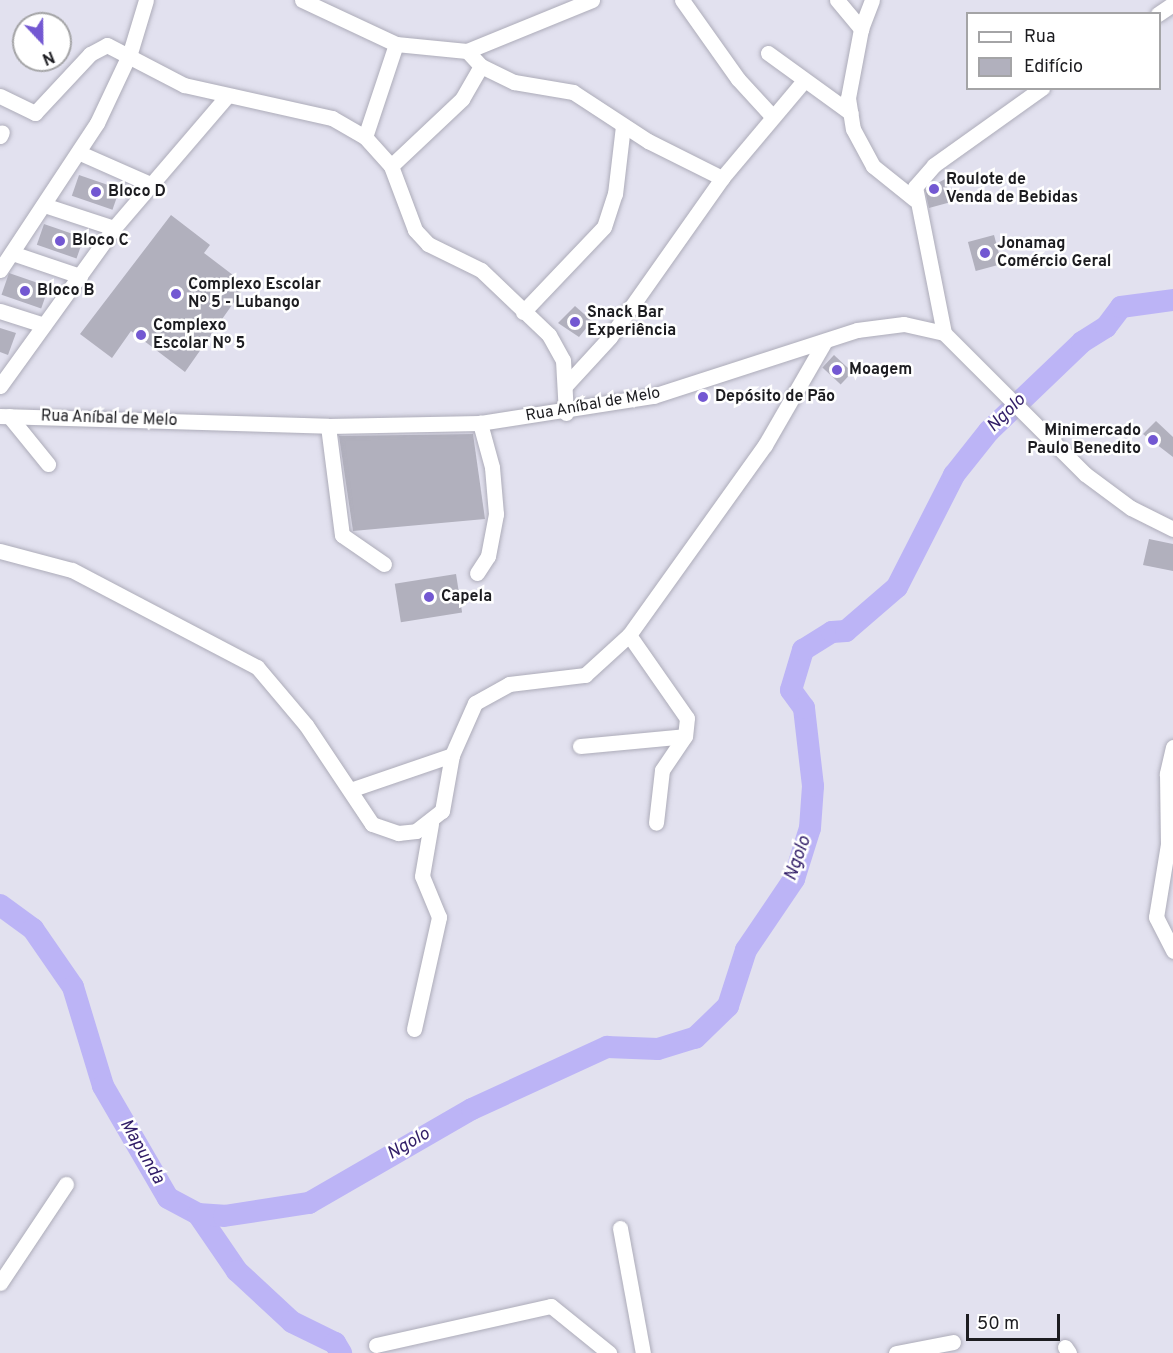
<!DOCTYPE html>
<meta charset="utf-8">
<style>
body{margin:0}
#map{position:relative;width:1173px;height:1353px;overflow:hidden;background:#e2e1ef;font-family:Overpass,sans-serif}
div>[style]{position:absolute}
.river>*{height:22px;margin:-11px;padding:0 11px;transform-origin:11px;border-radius:11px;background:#bcb4f6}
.building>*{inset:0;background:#b1b0bd;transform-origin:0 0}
.roads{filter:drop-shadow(0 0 2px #adacb9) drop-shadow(0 0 2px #adacb9)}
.minor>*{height:15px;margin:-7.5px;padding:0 7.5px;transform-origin:7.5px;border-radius:7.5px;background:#fff}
.dots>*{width:16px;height:16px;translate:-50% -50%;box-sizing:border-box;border:3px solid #fff;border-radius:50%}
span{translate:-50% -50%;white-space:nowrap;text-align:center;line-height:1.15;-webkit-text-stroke:5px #fff;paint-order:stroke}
.poi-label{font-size:16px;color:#1c1c20;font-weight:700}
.left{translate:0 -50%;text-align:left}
.right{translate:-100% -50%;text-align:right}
.street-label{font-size:16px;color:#1c1c20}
.water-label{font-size:18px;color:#311d67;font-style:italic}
.legend{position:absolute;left:966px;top:12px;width:195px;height:78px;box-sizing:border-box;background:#fff;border:2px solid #a4a4a6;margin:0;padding:8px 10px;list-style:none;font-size:18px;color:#1c1c20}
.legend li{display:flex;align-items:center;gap:12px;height:30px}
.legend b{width:30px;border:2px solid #a4a4a6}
.north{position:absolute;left:12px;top:12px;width:60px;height:60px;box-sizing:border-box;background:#fff;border:2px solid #a4a4a6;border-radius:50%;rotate:158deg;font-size:16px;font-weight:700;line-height:24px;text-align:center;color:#1c1c20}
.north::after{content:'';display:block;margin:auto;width:21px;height:27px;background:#7358d2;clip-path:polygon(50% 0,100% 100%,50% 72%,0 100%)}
.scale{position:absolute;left:966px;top:1314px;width:94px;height:27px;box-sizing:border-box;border:3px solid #1c1c20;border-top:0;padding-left:8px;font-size:18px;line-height:21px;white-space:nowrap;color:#1c1c20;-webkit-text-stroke:4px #fff;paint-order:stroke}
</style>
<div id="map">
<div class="river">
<div style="left:0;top:905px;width:41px;rotate:36deg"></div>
<div style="left:33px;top:929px;width:70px;rotate:55.4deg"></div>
<div style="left:73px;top:987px;width:103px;rotate:73.1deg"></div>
<div style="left:103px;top:1086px;width:129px;rotate:59.9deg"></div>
<div style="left:168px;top:1198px;width:34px;rotate:28deg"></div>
<div style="left:198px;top:1214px;width:69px;rotate:55.6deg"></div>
<div style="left:237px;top:1271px;width:75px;rotate:42.8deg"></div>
<div style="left:292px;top:1322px;width:48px;rotate:26deg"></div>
<div style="left:335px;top:1343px;width:12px;rotate:59deg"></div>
<div style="left:198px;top:1214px;width:26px;rotate:4deg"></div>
<div style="left:224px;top:1216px;width:86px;rotate:-8.7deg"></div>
<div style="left:309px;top:1203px;width:188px;rotate:-30deg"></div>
<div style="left:472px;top:1109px;width:149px;rotate:-24.7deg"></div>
<div style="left:607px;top:1047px;width:51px;rotate:2.2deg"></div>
<div style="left:658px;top:1049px;width:39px;rotate:-17deg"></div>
<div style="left:695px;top:1038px;width:46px;rotate:-44.1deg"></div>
<div style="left:728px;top:1006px;width:59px;rotate:-72.2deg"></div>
<div style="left:746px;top:950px;width:86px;rotate:-55.9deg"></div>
<div style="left:794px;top:879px;width:53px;rotate:-72.6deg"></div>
<div style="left:810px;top:828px;width:42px;rotate:-85.9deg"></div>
<div style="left:813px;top:786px;width:79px;rotate:-96.6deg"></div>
<div style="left:804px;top:708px;width:22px;rotate:-126deg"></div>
<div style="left:791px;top:690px;width:42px;rotate:-73.3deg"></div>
<div style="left:803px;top:650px;width:34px;rotate:-32deg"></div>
<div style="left:832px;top:632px;width:14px;rotate:-4deg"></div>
<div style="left:846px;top:631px;width:67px;rotate:-40.8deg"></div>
<div style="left:897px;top:587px;width:126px;rotate:-63deg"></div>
<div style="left:954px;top:475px;width:56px;rotate:-51.5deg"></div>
<div style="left:989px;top:431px;width:129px;rotate:-43.7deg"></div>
<div style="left:1082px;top:342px;width:28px;rotate:-32deg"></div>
<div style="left:1106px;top:327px;width:25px;rotate:-53deg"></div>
<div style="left:1121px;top:307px;width:52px;rotate:-7.7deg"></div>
</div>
<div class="building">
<div style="left:79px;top:175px;width:43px;height:22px;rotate:19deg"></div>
<div style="clip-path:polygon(945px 179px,951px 202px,929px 208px,925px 190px)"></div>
<div style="clip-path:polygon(171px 215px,210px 245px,204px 253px,246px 285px,185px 372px,131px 331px,112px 358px,80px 334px)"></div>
<div style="left:44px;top:224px;width:42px;height:22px;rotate:19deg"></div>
<div style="left:994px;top:235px;width:30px;height:27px;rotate:75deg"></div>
<div style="left:9px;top:273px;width:42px;height:23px;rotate:19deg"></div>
<div style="clip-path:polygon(575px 306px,592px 321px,579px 337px,558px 323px)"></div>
<div style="clip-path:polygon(0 328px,16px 333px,8px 355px,0 352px)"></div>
<div style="left:834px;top:355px;width:25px;height:17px;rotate:43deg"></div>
<div style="clip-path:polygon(1156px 421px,1173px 437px,1173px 457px,1143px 434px)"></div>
<div style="clip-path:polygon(473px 434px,485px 519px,353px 531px,339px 436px)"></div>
<div style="clip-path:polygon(1149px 539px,1173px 544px,1173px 571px,1143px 565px)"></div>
<div style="left:456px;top:574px;width:39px;height:62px;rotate:81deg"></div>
</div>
<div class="roads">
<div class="minor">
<div style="left:302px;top:0;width:104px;rotate:25.1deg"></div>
<div style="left:396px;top:44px;width:98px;rotate:108.4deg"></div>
<div style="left:365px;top:137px;width:39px;rotate:48deg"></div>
<div style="left:391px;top:166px;width:68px;rotate:69.4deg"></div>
<div style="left:415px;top:230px;width:19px;rotate:47deg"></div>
<div style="left:428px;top:244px;width:59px;rotate:26.1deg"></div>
<div style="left:481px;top:270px;width:94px;rotate:43.7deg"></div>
<div style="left:549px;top:335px;width:29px;rotate:61deg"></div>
<div style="left:563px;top:360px;width:53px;rotate:86.8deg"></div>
<div style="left:682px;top:0;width:97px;rotate:54.7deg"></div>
<div style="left:738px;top:79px;width:50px;rotate:47.4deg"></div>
<div style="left:837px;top:0;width:38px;rotate:50deg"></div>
<div style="left:872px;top:0;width:31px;rotate:111deg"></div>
<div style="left:861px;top:29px;width:70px;rotate:100.7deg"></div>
<div style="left:848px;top:98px;width:31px;rotate:81deg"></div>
<div style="left:853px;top:129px;width:42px;rotate:61.6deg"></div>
<div style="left:873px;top:166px;width:53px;rotate:38.8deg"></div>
<div style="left:1158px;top:14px;width:18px;rotate:-34deg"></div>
<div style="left:396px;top:44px;width:71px;rotate:5.6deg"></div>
<div style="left:467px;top:51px;width:21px;rotate:47deg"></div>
<div style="left:481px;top:66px;width:37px;rotate:26deg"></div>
<div style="left:514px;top:82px;width:60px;rotate:9.6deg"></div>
<div style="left:573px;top:92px;width:90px;rotate:33.2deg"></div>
<div style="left:648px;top:141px;width:83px;rotate:26.6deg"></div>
<div style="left:467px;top:51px;width:135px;rotate:-22.2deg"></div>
<div style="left:768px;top:53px;width:102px;rotate:35.9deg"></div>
<div style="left:0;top:96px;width:39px;rotate:26deg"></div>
<div style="left:35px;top:113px;width:81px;rotate:-47deg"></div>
<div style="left:90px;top:54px;width:19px;rotate:-28deg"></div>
<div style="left:107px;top:45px;width:87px;rotate:27.5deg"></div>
<div style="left:184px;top:85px;width:152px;rotate:12.6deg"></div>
<div style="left:332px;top:118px;width:38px;rotate:30deg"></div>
<div style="left:0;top:136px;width:4px;rotate:-63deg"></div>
<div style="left:80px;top:153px;width:77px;rotate:23.9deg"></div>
<div style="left:391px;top:166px;width:98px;rotate:-43.3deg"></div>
<div style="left:462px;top:99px;width:38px;rotate:-60deg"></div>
<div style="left:44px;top:205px;width:74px;rotate:18.2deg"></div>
<div style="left:12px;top:253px;width:72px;rotate:18.7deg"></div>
<div style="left:0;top:270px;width:176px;rotate:-56.6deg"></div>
<div style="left:97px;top:123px;width:77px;rotate:-64.8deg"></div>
<div style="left:130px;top:53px;width:55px;rotate:-73.2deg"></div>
<div style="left:0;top:311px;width:46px;rotate:17.7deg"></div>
<div style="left:523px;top:312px;width:117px;rotate:-46.4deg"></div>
<div style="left:604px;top:227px;width:35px;rotate:-72deg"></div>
<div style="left:615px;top:194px;width:68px;rotate:-83.3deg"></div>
<div style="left:944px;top:333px;width:149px;rotate:-101.2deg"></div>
<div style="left:915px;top:187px;width:29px;rotate:-49deg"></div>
<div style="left:934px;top:165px;width:133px;rotate:-35.5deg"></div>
<div style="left:566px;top:385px;width:65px;rotate:-47.5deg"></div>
<div style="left:610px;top:337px;width:194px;rotate:-54.8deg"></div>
<div style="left:722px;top:178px;width:124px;rotate:-49.9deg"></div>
<div style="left:0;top:386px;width:195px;rotate:-54.2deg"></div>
<div style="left:114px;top:228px;width:174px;rotate:-49.4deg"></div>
<div style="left:0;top:416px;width:328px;rotate:1.7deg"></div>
<div style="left:328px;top:426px;width:152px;rotate:-1.1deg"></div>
<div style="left:480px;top:423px;width:175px;rotate:-8.9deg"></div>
<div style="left:653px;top:396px;width:214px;rotate:-17.9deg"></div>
<div style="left:857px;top:330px;width:47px;rotate:-7.3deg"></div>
<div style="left:904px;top:324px;width:41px;rotate:12.7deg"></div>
<div style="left:944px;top:333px;width:199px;rotate:45deg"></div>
<div style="left:1085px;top:474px;width:57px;rotate:36.5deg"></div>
<div style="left:1131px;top:508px;width:47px;rotate:26.6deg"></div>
<div style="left:9px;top:416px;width:62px;rotate:50.9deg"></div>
<div style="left:328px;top:426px;width:110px;rotate:82.7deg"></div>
<div style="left:342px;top:535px;width:51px;rotate:34.6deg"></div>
<div style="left:0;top:551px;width:74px;rotate:14.8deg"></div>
<div style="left:72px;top:570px;width:209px;rotate:27.7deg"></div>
<div style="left:257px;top:667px;width:76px;rotate:49.8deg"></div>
<div style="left:306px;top:725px;width:119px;rotate:56.3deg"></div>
<div style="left:372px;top:824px;width:28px;rotate:19deg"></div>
<div style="left:398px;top:833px;width:18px;rotate:-6deg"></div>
<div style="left:416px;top:831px;width:33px;rotate:-38deg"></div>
<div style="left:442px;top:811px;width:57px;rotate:-79.9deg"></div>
<div style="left:452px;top:755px;width:57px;rotate:-66.1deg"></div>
<div style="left:475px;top:703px;width:39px;rotate:-29deg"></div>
<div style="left:509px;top:684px;width:77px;rotate:-6.8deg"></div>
<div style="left:585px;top:675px;width:59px;rotate:-42.3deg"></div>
<div style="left:629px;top:635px;width:234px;rotate:-54.4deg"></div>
<div style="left:765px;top:445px;width:120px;rotate:-60deg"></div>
<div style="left:477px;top:573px;width:20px;rotate:-57deg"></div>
<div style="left:488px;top:556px;width:43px;rotate:-79.2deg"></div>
<div style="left:496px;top:514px;width:47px;rotate:-94.9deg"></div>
<div style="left:492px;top:467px;width:46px;rotate:-105.3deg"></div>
<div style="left:629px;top:635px;width:101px;rotate:55.1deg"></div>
<div style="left:687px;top:718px;width:18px;rotate:96deg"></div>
<div style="left:685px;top:736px;width:41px;rotate:124.1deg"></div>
<div style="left:662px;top:770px;width:53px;rotate:96.5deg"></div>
<div style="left:580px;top:746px;width:105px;rotate:-5.4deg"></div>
<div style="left:1173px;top:747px;width:28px;rotate:103deg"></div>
<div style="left:1167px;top:774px;width:70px;rotate:89.2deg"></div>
<div style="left:1168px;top:844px;width:74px;rotate:99.3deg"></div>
<div style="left:1156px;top:917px;width:38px;rotate:63deg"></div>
<div style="left:350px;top:790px;width:108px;rotate:-18.9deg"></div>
<div style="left:414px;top:1029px;width:115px;rotate:-77.4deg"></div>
<div style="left:439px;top:917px;width:44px;rotate:-112.5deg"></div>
<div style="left:422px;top:876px;width:53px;rotate:-80.2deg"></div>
<div style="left:620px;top:1228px;width:127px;rotate:79.6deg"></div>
<div style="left:0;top:1283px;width:119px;rotate:-56.3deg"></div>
<div style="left:376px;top:1345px;width:179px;rotate:-12.6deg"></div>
<div style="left:551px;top:1306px;width:75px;rotate:39deg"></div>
<div style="left:1065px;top:1347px;width:7px;rotate:56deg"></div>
<div style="left:896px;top:1353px;width:58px;rotate:-10.9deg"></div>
</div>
</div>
<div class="dots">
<div style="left:934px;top:189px;background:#7358d2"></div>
<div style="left:96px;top:192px;background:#7358d2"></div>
<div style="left:60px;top:241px;background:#7358d2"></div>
<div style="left:985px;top:253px;background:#7358d2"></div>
<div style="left:25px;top:291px;background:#7358d2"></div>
<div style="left:176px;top:294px;background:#7358d2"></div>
<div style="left:575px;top:322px;background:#7358d2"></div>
<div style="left:141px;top:335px;background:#7358d2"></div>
<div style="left:837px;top:370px;background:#7358d2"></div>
<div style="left:703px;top:397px;background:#7358d2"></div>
<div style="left:1153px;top:440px;background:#7358d2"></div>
<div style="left:429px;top:597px;background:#7358d2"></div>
</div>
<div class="poi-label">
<span class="left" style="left:946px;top:189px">Roulote de<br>Venda de Bebidas</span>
<span class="left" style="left:108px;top:192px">Bloco D</span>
<span class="left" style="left:72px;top:241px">Bloco C</span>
<span class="left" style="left:997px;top:253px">Jonamag<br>Comércio Geral</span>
<span class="left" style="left:188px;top:294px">Complexo Escolar<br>Nº 5 - Lubango</span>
<span class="left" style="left:37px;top:291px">Bloco B</span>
<span class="left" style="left:587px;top:322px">Snack Bar<br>Experiência</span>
<span class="left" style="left:153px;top:335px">Complexo<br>Escolar Nº 5</span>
<span class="left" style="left:849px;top:370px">Moagem</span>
<span class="left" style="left:715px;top:397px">Depósito de Pão</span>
<span class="right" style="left:1141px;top:440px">Minimercado<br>Paulo Benedito</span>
<span class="left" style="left:441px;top:597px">Capela</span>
</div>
<div class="street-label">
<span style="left:593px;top:405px;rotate:-10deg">Rua Aníbal de Melo</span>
<span style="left:109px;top:419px;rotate:2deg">Rua Aníbal de Melo</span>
</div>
<div class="water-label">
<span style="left:1007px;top:414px;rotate:-45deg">Ngolo</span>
<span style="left:799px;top:859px;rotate:-70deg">Ngolo</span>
<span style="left:409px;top:1145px;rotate:-30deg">Ngolo</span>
<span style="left:141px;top:1152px;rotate:60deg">Mapunda</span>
</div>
<ul class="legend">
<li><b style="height:8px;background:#fff"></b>Rua</li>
<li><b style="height:16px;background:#b1b0bd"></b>Edifício</li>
</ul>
<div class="north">N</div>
<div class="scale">50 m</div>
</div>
